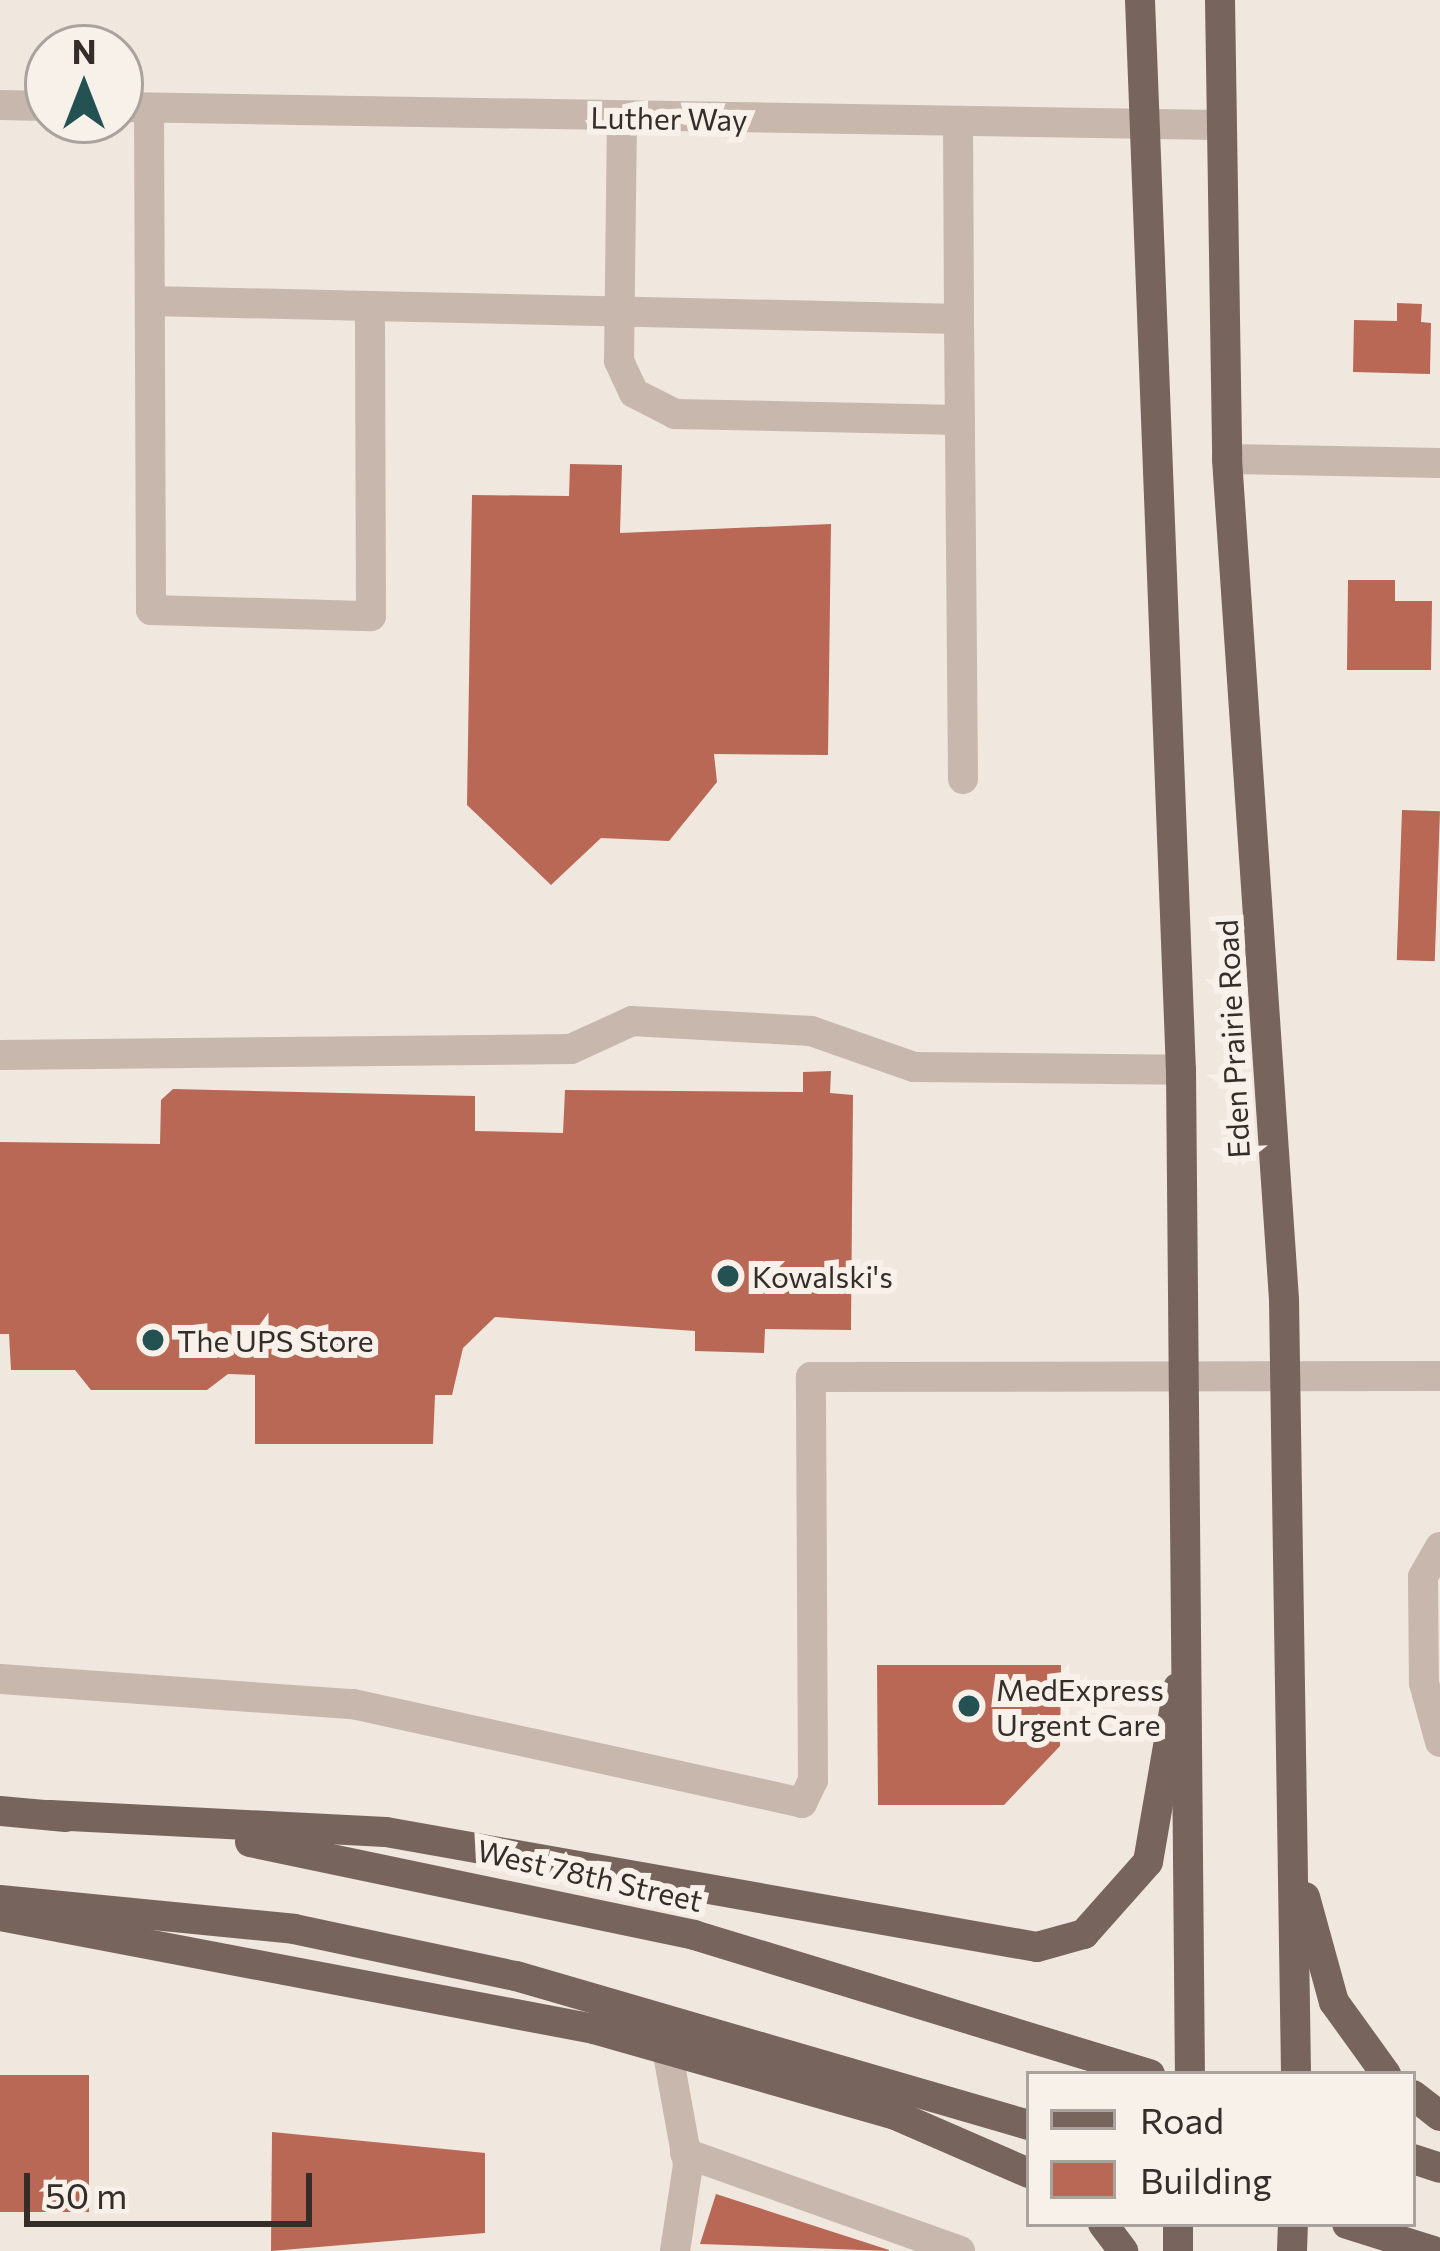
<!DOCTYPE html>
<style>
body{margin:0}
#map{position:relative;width:1440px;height:2251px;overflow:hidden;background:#f0e7df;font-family:Commissioner,sans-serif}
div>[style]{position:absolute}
.building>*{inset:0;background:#b86854;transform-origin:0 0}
.minor>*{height:30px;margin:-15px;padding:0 15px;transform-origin:15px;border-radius:15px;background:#c7b7ac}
.major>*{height:30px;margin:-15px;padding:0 15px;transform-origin:15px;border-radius:15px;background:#76645d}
.dots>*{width:33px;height:33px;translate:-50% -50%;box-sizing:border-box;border:6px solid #f8f1ea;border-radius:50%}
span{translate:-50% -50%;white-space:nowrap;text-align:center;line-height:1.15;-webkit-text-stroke:12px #f8f1ea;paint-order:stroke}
.street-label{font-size:30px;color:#352d2a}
.poi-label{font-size:30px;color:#352d2a}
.left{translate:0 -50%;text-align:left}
.legend{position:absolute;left:1026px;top:2071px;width:390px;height:156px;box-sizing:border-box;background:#f8f1ea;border:3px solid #aaa39d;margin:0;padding:15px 21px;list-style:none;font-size:36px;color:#352d2a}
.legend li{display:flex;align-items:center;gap:24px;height:60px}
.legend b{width:60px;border:3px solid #aaa39d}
.north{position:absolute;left:24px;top:24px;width:120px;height:120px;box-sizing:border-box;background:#f8f1ea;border:3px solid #aaa39d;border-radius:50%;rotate:0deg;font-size:33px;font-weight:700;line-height:48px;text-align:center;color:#352d2a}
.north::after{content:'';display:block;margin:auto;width:42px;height:54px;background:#245152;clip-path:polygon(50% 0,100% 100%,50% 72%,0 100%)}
.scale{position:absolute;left:24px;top:2173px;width:288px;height:54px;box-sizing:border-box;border:6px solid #352d2a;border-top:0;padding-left:15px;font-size:36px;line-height:42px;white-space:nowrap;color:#352d2a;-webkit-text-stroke:9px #f8f1ea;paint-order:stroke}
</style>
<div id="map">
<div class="building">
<div style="clip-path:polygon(1397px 303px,1422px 304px,1421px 322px,1431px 323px,1430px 374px,1353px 372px,1354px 320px,1397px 321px)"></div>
<div style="clip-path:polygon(570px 464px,622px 465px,620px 533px,831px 524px,828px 755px,714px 754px,717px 782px,669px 841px,601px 838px,551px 885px,467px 805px,472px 495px,569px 496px)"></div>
<div style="clip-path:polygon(1348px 580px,1395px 580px,1395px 601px,1432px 601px,1431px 670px,1347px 670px)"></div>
<div style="left:1402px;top:810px;width:38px;height:150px;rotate:2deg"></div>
<div style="clip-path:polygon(831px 1071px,830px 1093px,853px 1095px,851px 1330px,765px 1329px,764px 1353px,695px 1351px,695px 1331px,495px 1317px,463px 1348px,452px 1395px,435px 1395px,433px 1444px,255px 1444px,255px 1375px,228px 1374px,207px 1390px,91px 1390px,75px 1370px,11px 1370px,9px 1334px,0 1334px,0 1142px,160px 1144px,161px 1100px,173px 1089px,475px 1096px,475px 1131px,563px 1133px,565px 1090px,803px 1092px,803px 1072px)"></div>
<div style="clip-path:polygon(877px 1665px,1061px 1665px,1060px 1746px,1004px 1805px,878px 1805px)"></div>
<div style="left:0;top:2075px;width:89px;height:137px"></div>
<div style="clip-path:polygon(272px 2132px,485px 2153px,485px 2233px,271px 2251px)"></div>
<div style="clip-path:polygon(716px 2194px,889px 2250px,889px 2251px,700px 2244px)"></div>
</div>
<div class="minor">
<div style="left:0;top:105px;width:48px;rotate:1.2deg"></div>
<div style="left:120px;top:107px;width:1099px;rotate:0.94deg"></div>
<div style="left:149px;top:108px;width:502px;rotate:89.77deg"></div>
<div style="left:151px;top:610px;width:220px;rotate:1.6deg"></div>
<div style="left:371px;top:616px;width:310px;rotate:-90.2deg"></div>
<div style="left:370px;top:306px;width:220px;rotate:-178.7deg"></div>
<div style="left:622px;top:117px;width:244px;rotate:90.7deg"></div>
<div style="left:619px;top:361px;width:35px;rotate:65deg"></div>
<div style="left:634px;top:393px;width:46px;rotate:27.1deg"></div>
<div style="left:675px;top:414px;width:285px;rotate:1.2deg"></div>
<div style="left:958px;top:123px;width:196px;rotate:89.7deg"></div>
<div style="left:370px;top:306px;width:589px;rotate:1.26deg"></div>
<div style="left:959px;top:319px;width:460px;rotate:89.5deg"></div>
<div style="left:1227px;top:459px;width:213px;rotate:1.1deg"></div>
<div style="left:0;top:1055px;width:571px;rotate:-0.6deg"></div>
<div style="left:571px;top:1049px;width:67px;rotate:-24.7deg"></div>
<div style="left:632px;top:1021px;width:179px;rotate:3.2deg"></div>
<div style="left:811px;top:1031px;width:109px;rotate:19.3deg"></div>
<div style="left:914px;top:1067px;width:267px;rotate:0.6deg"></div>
<div style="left:1440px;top:1547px;width:34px;rotate:120deg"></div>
<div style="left:1423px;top:1577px;width:106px;rotate:89.5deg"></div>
<div style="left:1424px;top:1683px;width:61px;rotate:74.8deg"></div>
<div style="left:0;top:1679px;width:354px;rotate:4.1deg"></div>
<div style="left:353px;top:1704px;width:460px;rotate:12.4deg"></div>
<div style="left:802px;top:1803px;width:25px;rotate:-64deg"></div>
<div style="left:813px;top:1780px;width:403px;rotate:-90.3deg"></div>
<div style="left:811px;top:1377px;width:629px;rotate:-0.09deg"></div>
<div style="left:663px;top:2027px;width:140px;rotate:79.7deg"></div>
<div style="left:688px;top:2165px;width:87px;rotate:98.6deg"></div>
<div style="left:685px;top:2153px;width:292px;rotate:19.6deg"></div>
</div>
<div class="major">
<div style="left:1140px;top:0;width:1071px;rotate:87.81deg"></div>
<div style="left:1181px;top:1070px;width:1004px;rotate:89.49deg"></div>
<div style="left:1220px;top:0;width:459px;rotate:89.1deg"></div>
<div style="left:1227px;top:459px;width:843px;rotate:86.12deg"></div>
<div style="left:1284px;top:1300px;width:774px;rotate:89.11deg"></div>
<div style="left:0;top:1811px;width:66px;rotate:5.2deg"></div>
<div style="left:50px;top:1815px;width:336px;rotate:2.9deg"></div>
<div style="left:386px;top:1832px;width:661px;rotate:10.02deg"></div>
<div style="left:1037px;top:1947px;width:49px;rotate:-15.5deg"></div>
<div style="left:1084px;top:1934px;width:96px;rotate:-48.4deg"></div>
<div style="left:1148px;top:1862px;width:177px;rotate:-80.2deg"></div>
<div style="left:250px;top:1842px;width:454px;rotate:11.8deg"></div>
<div style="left:694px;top:1935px;width:477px;rotate:17deg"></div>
<div style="left:1305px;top:1897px;width:109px;rotate:74.6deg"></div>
<div style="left:1334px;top:2002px;width:89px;rotate:54.2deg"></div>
<div style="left:0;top:1900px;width:295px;rotate:5.6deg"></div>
<div style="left:294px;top:1929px;width:227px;rotate:12deg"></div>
<div style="left:516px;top:1976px;width:534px;rotate:16.2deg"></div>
<div style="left:0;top:1916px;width:605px;rotate:10.77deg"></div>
<div style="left:594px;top:2029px;width:311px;rotate:15.9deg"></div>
<div style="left:893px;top:2114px;width:148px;rotate:23.5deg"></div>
<div style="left:1413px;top:2095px;width:34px;rotate:38deg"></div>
<div style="left:1413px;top:2159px;width:28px;rotate:18deg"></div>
<div style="left:1103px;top:2224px;width:34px;rotate:53deg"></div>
<div style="left:1178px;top:2224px;width:27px;rotate:90deg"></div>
<div style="left:1347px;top:2224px;width:90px;rotate:17.4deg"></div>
<div style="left:1292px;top:2251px;width:27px;rotate:-88deg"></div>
</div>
<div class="dots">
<div style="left:728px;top:1276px;background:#245152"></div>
<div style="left:153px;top:1340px;background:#245152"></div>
<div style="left:969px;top:1706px;background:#245152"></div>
</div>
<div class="street-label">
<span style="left:669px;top:118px;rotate:1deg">Luther Way</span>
<span style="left:1232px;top:1039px;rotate:-93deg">Eden Prairie Road</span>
<span style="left:590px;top:1875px;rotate:13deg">West 78th Street</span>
</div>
<div class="poi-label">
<span class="left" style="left:752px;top:1276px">Kowalski's</span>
<span class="left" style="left:177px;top:1340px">The UPS Store</span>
<span class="left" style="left:996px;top:1706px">MedExpress<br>Urgent Care</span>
</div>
<ul class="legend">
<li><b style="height:15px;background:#76645d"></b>Road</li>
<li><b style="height:33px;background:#b86854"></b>Building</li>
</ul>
<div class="north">N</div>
<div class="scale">50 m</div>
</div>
